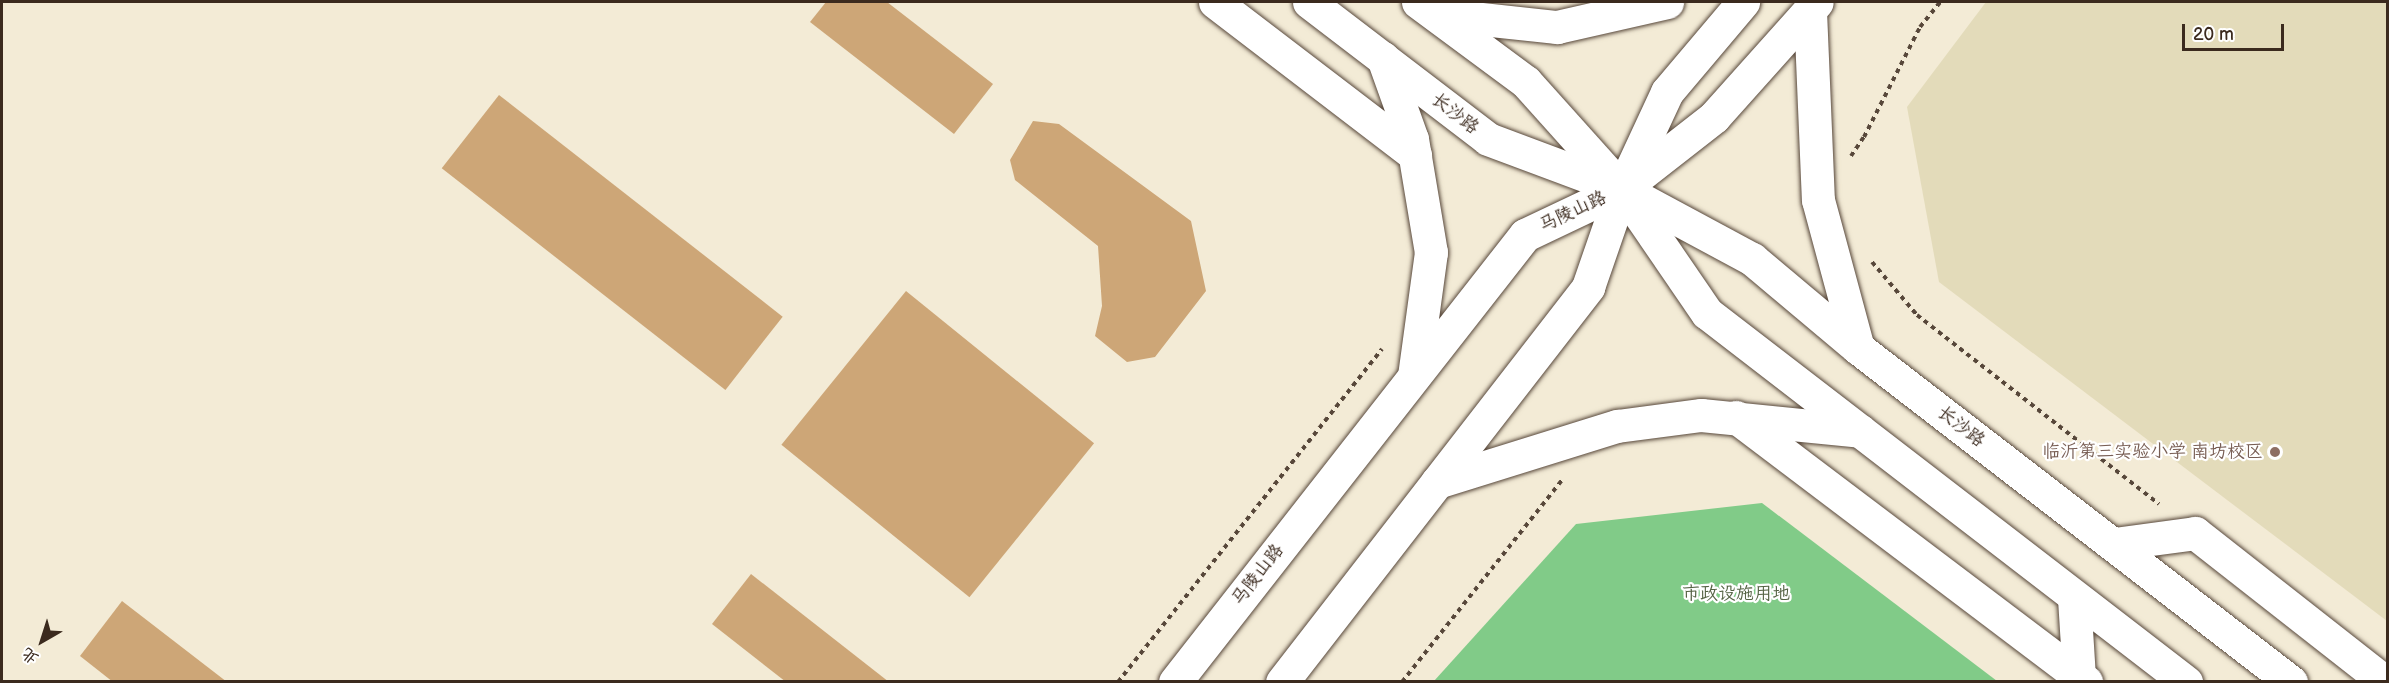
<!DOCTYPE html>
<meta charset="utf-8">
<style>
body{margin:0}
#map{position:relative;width:2389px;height:683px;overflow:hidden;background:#f3ebd6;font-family:"Balsamiq Sans","LXGW WenKai TC",sans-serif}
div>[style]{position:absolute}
.built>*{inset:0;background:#e3dbba}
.green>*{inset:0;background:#81cb88}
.building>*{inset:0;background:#cda677;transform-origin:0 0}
.path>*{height:4px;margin-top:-2px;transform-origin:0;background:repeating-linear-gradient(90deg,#57473a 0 4.5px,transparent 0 9px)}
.roads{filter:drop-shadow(0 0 2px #57473a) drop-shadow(0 0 2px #57473a)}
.tertiary>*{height:33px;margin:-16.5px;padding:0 16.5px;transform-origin:16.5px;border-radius:16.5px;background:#fff}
.secondary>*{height:33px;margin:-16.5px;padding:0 16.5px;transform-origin:16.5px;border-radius:16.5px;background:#fff}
.primary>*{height:33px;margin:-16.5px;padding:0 16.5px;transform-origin:16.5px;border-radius:16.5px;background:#fff}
.dots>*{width:16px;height:16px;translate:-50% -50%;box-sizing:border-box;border:3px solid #fff;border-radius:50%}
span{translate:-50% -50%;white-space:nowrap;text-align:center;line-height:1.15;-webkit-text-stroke:4.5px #fff;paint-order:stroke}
.street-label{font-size:18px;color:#3b2a1e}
.education-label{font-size:18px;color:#785e54}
.right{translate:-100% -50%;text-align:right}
.park-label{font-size:18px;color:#546243}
.frame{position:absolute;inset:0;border:3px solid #3b2a1e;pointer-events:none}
.north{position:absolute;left:12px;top:611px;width:60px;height:60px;-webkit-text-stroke:4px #fff;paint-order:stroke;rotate:219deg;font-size:16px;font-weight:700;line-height:24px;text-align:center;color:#3b2a1e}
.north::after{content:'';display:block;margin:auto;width:21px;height:27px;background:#3b2a1e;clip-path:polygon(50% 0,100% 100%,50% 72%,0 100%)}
.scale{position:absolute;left:2182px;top:24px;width:102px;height:27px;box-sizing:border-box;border:3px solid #3b2a1e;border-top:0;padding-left:8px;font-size:18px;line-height:21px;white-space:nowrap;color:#3b2a1e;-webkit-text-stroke:4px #fff;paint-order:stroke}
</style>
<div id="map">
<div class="built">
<div style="clip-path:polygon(1986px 2px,2387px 2px,2387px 621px,1939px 282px,1907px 107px)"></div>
</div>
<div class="green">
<div style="clip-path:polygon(1762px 503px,1997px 681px,1434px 681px,1576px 524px)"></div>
</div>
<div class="building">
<div style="clip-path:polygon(826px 2px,887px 2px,993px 84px,954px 134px,810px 22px)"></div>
<div style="left:499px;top:95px;width:360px;height:93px;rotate:38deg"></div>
<div style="clip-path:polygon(1033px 121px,1059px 124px,1191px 221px,1206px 291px,1155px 357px,1127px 362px,1095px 336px,1102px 306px,1098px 246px,1015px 180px,1010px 160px)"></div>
<div style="left:906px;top:291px;width:242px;height:198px;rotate:39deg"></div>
<div style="clip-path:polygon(751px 574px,889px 682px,786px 682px,712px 624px)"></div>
<div style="clip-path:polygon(122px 601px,227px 682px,113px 682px,80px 656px)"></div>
</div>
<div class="path">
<div style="left:1851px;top:156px;width:23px;rotate:-56deg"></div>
<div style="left:1864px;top:137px;width:123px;rotate:-63deg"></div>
<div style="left:1920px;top:27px;width:32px;rotate:-51deg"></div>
<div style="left:1872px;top:262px;width:70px;rotate:49.7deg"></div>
<div style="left:1917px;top:315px;width:307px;rotate:38deg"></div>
<div style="left:1118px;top:682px;width:425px;rotate:-51.6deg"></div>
<div style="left:1402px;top:682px;width:258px;rotate:-51.6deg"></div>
</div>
<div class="roads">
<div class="tertiary">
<div style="left:1215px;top:2px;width:252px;rotate:37.4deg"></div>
<div style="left:1736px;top:417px;width:439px;rotate:37.1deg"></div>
<div style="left:2195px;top:533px;width:241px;rotate:38.1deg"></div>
</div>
<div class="secondary">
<div style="left:1309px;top:2px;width:225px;rotate:37.4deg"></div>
<div style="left:1488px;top:139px;width:143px;rotate:20.5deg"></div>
<div style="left:1622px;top:189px;width:148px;rotate:28.3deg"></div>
<div style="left:1752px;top:259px;width:138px;rotate:40deg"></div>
<div style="left:1858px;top:348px;width:547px;rotate:37.65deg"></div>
<div style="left:1418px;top:2px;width:134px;rotate:36.5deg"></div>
<div style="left:1526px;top:82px;width:144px;rotate:48.1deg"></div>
<div style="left:1622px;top:189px;width:150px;rotate:55.6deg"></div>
<div style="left:1707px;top:313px;width:605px;rotate:37.61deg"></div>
<div style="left:2114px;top:544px;width:82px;rotate:-7.7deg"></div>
<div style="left:2074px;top:598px;width:79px;rotate:86.4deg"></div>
</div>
<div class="primary">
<div style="left:1810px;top:11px;width:189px;rotate:87.6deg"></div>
<div style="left:1818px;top:200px;width:153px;rotate:74.9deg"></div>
<div style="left:1435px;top:14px;width:123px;rotate:6.1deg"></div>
<div style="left:1557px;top:27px;width:113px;rotate:-12.8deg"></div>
<div style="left:1383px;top:58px;width:86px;rotate:70.3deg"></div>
<div style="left:1412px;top:139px;width:115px;rotate:80.5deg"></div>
<div style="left:1431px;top:252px;width:125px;rotate:97.8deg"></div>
<div style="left:1437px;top:482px;width:189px;rotate:-17.3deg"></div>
<div style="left:1617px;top:426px;width:85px;rotate:-7.5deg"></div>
<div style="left:1701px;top:415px;width:160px;rotate:5.7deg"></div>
<div style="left:1175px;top:682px;width:568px;rotate:-51.94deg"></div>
<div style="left:1525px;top:235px;width:107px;rotate:-25.4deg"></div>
<div style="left:1622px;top:189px;width:117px;rotate:-38deg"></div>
<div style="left:1714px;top:117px;width:154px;rotate:-48.2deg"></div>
<div style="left:1282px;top:682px;width:500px;rotate:-52.2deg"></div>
<div style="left:1588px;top:287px;width:104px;rotate:-70.9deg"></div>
<div style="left:1622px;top:189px;width:107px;rotate:-65.1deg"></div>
<div style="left:1667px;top:92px;width:118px;rotate:-49.8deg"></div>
</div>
</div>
<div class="dots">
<div style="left:2275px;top:452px;background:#8d6e63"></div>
</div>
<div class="street-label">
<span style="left:1455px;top:114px;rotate:38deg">长沙路</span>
<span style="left:1573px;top:212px;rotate:-25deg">马陵山路</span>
<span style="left:1961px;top:427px;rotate:38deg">长沙路</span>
<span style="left:1258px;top:575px;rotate:-52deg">马陵山路</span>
</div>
<div class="education-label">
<span class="right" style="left:2263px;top:452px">临沂第三实验小学 南坊校区</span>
</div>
<div class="park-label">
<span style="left:1736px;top:594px">市政设施用地</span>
</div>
<div class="frame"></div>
<div class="north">北</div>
<div class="scale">20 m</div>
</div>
